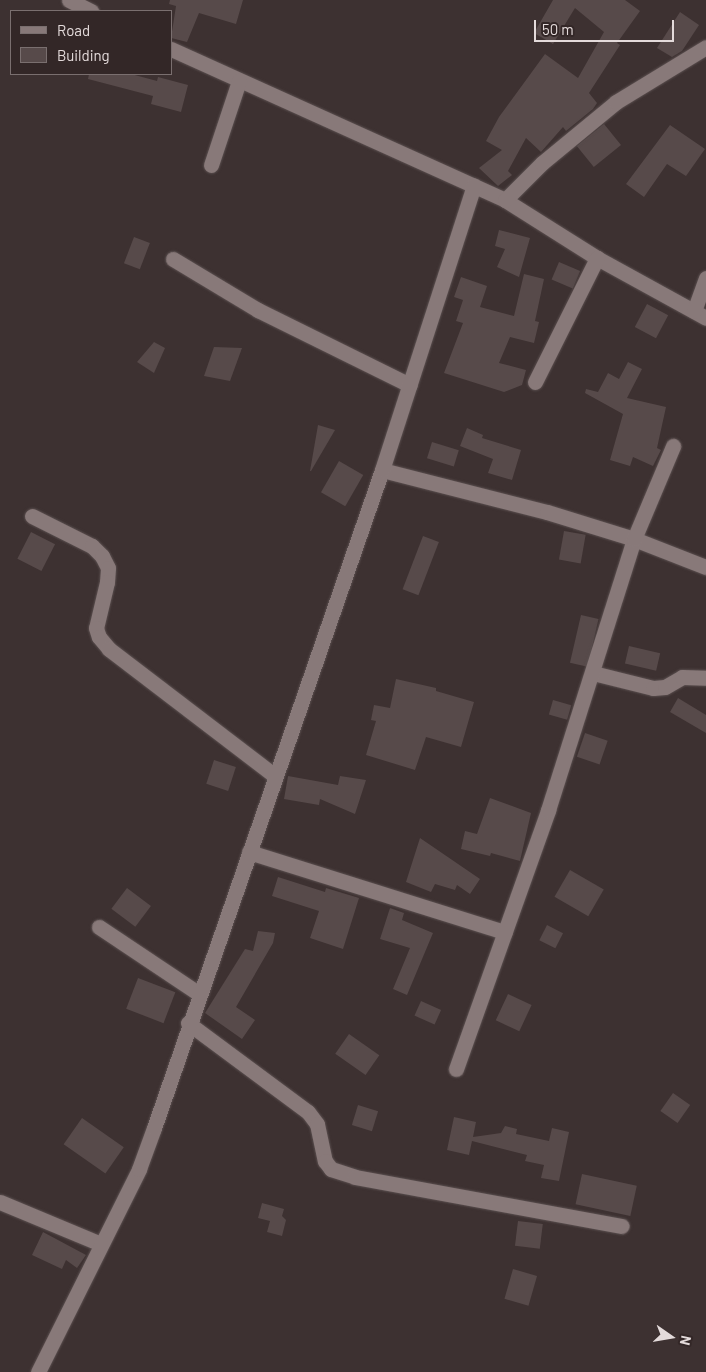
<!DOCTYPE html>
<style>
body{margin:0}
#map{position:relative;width:706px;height:1372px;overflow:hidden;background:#3d3131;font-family:Barlow,sans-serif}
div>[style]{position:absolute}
.building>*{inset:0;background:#574a4a;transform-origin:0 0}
.roads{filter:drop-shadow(0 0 1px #5a4f4f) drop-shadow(0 0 1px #5a4f4f)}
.minor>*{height:15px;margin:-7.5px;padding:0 7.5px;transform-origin:7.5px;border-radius:7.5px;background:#887979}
span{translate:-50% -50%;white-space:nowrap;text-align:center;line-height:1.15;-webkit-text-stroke:4.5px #332727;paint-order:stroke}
.legend{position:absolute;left:10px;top:10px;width:162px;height:65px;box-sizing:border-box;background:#332727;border:1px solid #7a6f6f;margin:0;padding:6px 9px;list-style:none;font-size:15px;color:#e4dbdb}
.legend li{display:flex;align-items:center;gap:10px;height:25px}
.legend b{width:25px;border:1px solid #7a6f6f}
.north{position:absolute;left:646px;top:1312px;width:50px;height:50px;-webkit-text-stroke:4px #332727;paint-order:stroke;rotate:103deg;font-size:14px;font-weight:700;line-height:20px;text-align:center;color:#e4dbdb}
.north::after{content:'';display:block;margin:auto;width:18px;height:22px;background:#e4dbdb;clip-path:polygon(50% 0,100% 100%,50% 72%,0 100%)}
.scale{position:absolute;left:534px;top:20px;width:140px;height:22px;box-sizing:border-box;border:2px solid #e4dbdb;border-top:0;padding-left:6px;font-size:15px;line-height:18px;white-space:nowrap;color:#e4dbdb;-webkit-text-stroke:4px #332727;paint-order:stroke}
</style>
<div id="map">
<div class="building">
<div style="clip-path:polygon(170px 0,243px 0,236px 24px,199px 13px,187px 42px,171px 38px,176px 6px,169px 4px)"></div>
<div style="clip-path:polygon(553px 0,625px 0,640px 11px,617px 43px,620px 45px,589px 93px,597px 103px,593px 109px,566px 131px,563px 127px,541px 152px,526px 138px,508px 171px,512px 175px,498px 186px,479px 168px,502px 150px,486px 141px,499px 117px,545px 54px,578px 78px,604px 32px,575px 8px,553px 44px,534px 33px)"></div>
<div style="clip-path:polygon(680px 12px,699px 25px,682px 51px,672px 57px,657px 48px)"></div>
<div style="clip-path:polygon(89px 74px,131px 74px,157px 81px,158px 77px,188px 85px,181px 112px,151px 104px,153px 96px,88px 79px)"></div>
<div style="left:604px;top:124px;width:27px;height:35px;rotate:51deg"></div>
<div style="clip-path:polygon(670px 125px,705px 149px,686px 176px,667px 164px,644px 197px,626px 184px)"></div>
<div style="clip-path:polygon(499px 230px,530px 238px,519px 277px,497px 267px,505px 249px,495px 246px)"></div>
<div style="left:134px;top:237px;width:17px;height:28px;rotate:21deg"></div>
<div style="left:559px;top:262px;width:23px;height:19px;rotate:23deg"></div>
<div style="clip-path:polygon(524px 274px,544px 279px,535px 321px,539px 322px,534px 343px,510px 337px,499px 363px,526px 370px,522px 385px,504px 392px,444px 373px,463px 323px,456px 321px,463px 300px,454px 297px,461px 277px,487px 286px,480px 307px,514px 316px)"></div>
<div style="left:647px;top:304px;width:24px;height:26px;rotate:28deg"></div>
<div style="clip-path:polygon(154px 342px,165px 348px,154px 373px,137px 362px)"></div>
<div style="clip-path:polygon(214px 347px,242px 348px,230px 381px,204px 376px)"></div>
<div style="clip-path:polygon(628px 362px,642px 369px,627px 398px,666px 407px,657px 448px,661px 450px,653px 466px,633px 457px,630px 466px,610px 460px,623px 414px,585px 393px,586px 389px,598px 392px,608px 373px,619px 379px)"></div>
<div style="clip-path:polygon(318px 425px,335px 430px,311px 471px,310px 471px)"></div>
<div style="clip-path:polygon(467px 428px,483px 435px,482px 438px,521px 450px,512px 480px,488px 473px,493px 459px,460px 446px)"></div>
<div style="left:432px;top:442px;width:28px;height:17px;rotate:17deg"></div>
<div style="left:339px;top:461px;width:28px;height:36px;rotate:30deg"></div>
<div style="left:564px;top:531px;width:22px;height:29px;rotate:10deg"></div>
<div style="left:31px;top:532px;width:27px;height:30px;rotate:27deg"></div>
<div style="left:423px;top:536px;width:17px;height:57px;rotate:21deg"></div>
<div style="left:581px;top:615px;width:18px;height:49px;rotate:13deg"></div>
<div style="left:629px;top:646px;width:32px;height:18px;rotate:13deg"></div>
<div style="clip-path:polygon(396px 679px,436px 688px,436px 691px,474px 702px,461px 747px,426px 737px,415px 770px,366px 755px,376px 721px,371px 720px,374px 705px,390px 708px)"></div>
<div style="clip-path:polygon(678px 698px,706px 715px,706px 733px,670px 712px)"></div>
<div style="left:553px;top:700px;width:19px;height:15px;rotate:16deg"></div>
<div style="left:585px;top:733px;width:24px;height:25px;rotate:19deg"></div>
<div style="left:214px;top:760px;width:23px;height:25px;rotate:18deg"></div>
<div style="clip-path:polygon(288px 776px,338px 785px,340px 776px,366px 780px,355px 814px,320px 799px,319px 805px,284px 799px)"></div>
<div style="clip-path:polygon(490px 798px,531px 813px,520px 861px,491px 853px,490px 856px,461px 849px,465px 831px,477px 834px)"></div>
<div style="clip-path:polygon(420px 838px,480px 879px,470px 894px,457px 885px,455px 890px,435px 884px,431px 892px,406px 882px)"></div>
<div style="left:570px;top:870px;width:39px;height:31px;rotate:30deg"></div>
<div style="clip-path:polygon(278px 877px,325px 892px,326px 888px,359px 898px,343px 949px,310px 938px,319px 911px,272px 896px)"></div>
<div style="left:127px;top:888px;width:30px;height:26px;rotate:37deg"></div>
<div style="clip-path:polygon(390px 908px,404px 913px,402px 920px,433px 933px,407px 995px,393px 989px,410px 948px,380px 939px)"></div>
<div style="left:547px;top:925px;width:18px;height:17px;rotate:27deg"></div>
<div style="clip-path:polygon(258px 931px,275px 933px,273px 943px,236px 1007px,255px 1020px,242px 1039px,205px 1013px,245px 949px,253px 951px)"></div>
<div style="left:138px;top:978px;width:40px;height:33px;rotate:21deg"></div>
<div style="left:508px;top:994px;width:26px;height:29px;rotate:25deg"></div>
<div style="left:421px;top:1001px;width:22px;height:16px;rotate:24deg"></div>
<div style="left:349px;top:1034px;width:37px;height:24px;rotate:35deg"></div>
<div style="left:673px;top:1093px;width:21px;height:22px;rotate:35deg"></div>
<div style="left:358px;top:1105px;width:21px;height:21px;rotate:17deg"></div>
<div style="clip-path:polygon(454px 1117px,476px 1122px,473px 1137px,501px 1133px,505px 1126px,517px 1129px,516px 1134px,549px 1141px,552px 1128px,569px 1132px,559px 1181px,541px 1178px,544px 1165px,525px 1161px,527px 1155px,472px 1141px,469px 1155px,447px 1150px)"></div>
<div style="left:82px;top:1118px;width:51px;height:32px;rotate:35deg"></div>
<div style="left:582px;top:1174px;width:56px;height:31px;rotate:12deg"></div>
<div style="clip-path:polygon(262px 1203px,284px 1209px,282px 1216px,286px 1220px,282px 1236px,267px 1232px,270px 1221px,258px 1218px)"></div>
<div style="left:518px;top:1221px;width:25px;height:25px;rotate:7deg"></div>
<div style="clip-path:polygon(43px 1232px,86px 1255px,77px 1268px,66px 1260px,62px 1269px,32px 1255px)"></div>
<div style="left:513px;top:1269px;width:25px;height:31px;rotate:16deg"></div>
</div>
<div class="roads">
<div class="minor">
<div style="left:69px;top:0;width:25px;rotate:27deg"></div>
<div style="left:171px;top:49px;width:367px;rotate:24.3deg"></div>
<div style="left:505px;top:200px;width:109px;rotate:32.2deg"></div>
<div style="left:597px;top:258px;width:124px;rotate:28.8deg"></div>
<div style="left:211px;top:165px;width:89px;rotate:-71.6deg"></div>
<div style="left:505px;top:200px;width:52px;rotate:-45deg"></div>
<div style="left:542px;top:163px;width:96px;rotate:-39.5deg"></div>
<div style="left:616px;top:102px;width:105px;rotate:-31.4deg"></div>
<div style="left:173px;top:259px;width:99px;rotate:31deg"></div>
<div style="left:258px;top:310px;width:169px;rotate:26.3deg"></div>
<div style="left:694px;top:311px;width:35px;rotate:-70deg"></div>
<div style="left:535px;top:382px;width:139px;rotate:-63.4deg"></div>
<div style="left:382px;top:470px;width:170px;rotate:14.3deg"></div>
<div style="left:547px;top:512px;width:91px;rotate:17.2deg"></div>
<div style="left:634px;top:539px;width:77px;rotate:21.3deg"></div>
<div style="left:32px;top:516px;width:67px;rotate:26.6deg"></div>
<div style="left:92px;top:546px;width:14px;rotate:45deg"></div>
<div style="left:102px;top:556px;width:13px;rotate:63deg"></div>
<div style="left:108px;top:568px;width:14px;rotate:94deg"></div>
<div style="left:107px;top:582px;width:47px;rotate:103.4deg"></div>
<div style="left:96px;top:628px;width:9px;rotate:72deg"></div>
<div style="left:99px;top:637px;width:16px;rotate:50deg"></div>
<div style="left:109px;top:649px;width:209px;rotate:37.4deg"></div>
<div style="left:593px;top:673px;width:62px;rotate:14deg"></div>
<div style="left:653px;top:688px;width:12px;rotate:-5deg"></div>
<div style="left:665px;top:687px;width:20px;rotate:-30deg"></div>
<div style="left:682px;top:677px;width:24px;rotate:2deg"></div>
<div style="left:249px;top:852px;width:268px;rotate:17.4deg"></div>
<div style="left:99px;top:927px;width:119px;rotate:33.7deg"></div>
<div style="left:188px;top:1023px;width:149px;rotate:36.6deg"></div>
<div style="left:308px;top:1112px;width:15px;rotate:53deg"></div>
<div style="left:317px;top:1124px;width:38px;rotate:78deg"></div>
<div style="left:325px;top:1161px;width:10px;rotate:53deg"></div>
<div style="left:331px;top:1169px;width:25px;rotate:18deg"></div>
<div style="left:355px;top:1177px;width:271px;rotate:10.4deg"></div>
<div style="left:456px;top:1069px;width:275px;rotate:-70.4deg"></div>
<div style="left:548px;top:810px;width:284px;rotate:-72.4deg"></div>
<div style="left:634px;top:539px;width:101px;rotate:-67.2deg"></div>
<div style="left:0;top:1202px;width:109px;rotate:22.6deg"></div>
<div style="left:38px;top:1372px;width:227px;rotate:-63.5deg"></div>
<div style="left:139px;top:1169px;width:44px;rotate:-69.9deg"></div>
<div style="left:154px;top:1128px;width:696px;rotate:-70.89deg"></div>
<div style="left:382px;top:470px;width:299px;rotate:-72.1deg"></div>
</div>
</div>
<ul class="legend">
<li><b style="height:6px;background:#887979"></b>Road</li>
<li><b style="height:14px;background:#574a4a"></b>Building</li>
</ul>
<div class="north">N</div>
<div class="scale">50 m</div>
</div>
